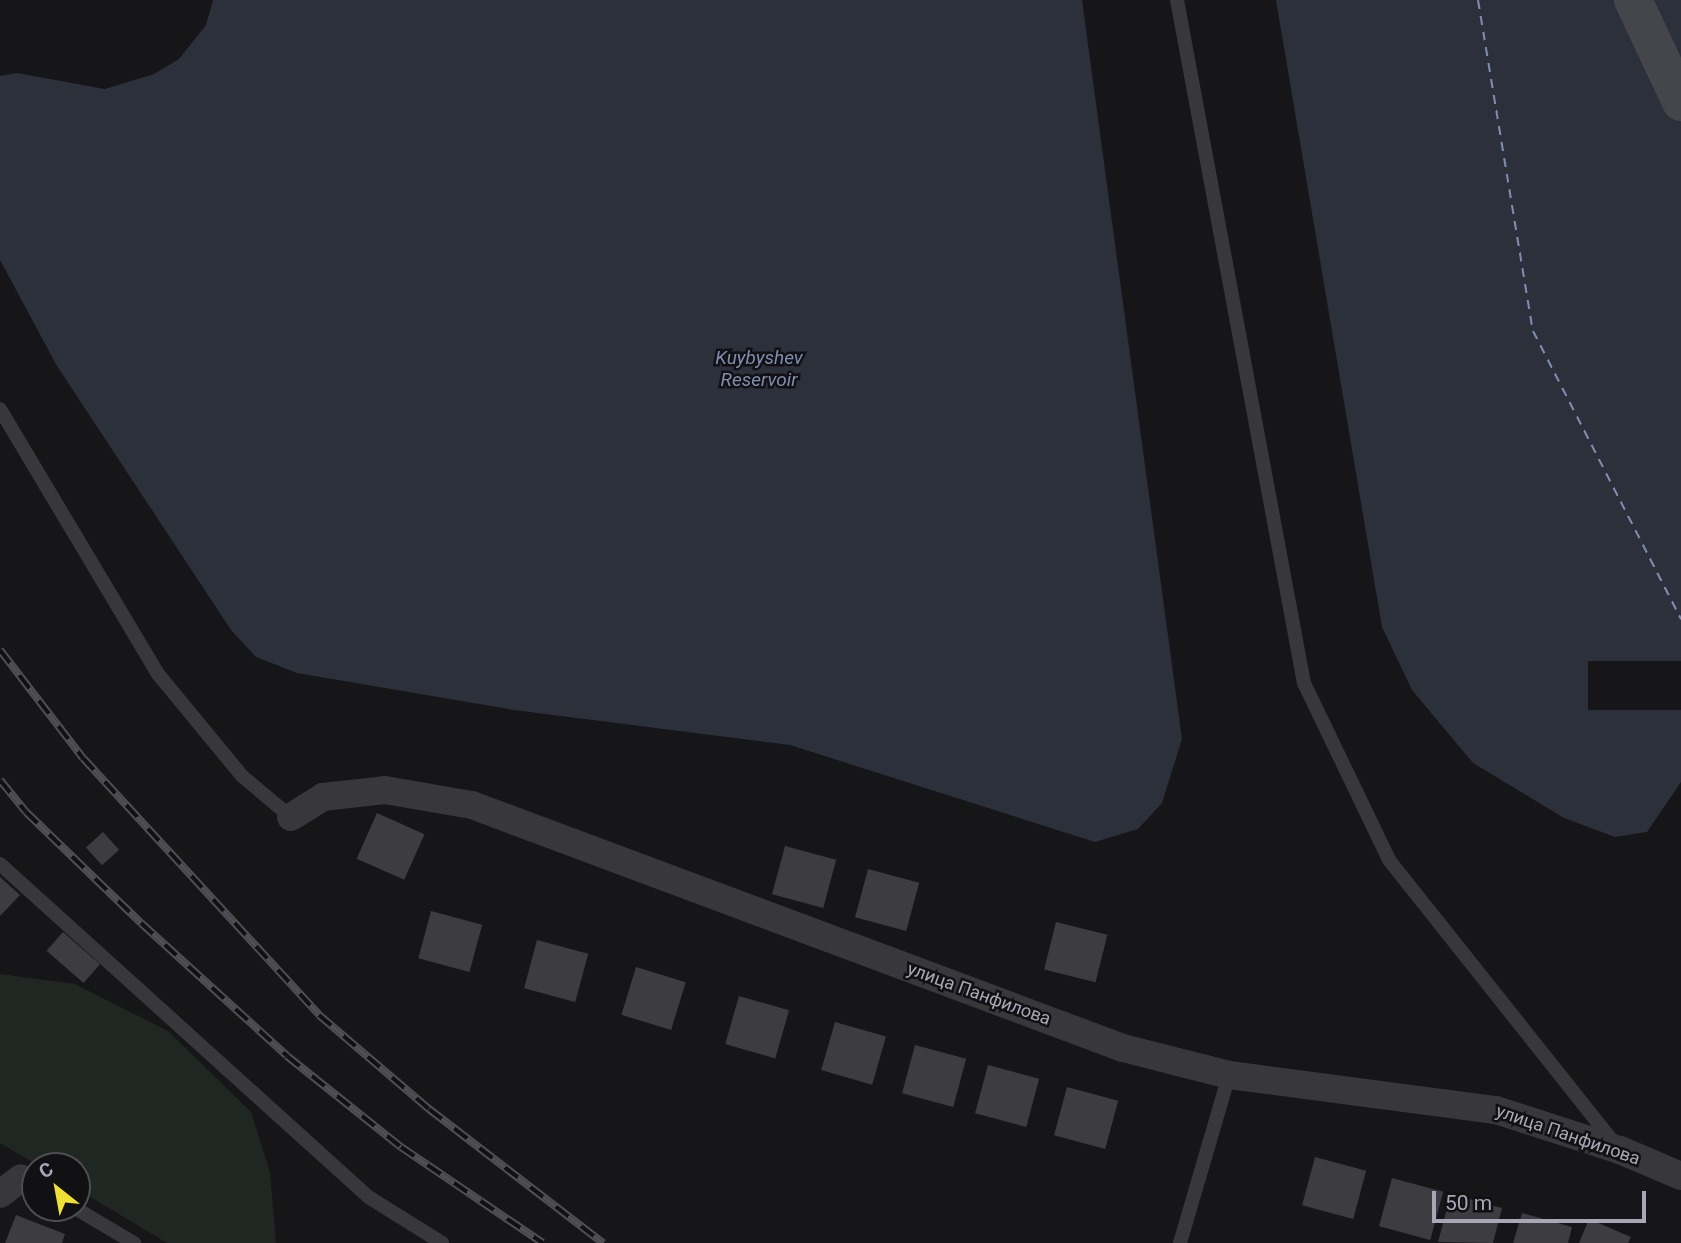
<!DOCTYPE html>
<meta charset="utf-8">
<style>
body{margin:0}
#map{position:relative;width:1681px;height:1243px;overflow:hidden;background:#161517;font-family:Roboto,sans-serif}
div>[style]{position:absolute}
.green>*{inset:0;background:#202722}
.water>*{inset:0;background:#2c303b}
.pier>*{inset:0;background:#161517;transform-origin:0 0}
.ferry>*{height:2px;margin-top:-1px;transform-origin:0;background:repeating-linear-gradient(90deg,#7f8db2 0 9px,transparent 0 16px)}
.building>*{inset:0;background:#3d3c41;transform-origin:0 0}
.lane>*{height:14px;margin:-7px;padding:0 7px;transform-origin:7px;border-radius:7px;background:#37373c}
.street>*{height:28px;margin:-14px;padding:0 14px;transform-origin:14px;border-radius:14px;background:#37373c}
.secondary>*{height:38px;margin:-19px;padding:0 19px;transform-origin:19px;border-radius:19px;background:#45454c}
.rail>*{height:8px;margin-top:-4px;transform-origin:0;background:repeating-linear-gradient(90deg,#111012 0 16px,#4e4e55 0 32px);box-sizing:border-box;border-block:2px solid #4e4e55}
span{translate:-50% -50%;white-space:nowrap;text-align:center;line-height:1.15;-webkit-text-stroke:5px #111012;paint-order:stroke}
.street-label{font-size:18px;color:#a7a8b7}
.water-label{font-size:19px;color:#7f8db2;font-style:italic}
.north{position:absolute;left:21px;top:1152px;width:70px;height:70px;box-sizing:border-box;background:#111012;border:2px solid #4d4d54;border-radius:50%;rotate:329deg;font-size:19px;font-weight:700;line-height:28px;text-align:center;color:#a7a8b7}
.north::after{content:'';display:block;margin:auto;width:24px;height:32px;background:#f1e034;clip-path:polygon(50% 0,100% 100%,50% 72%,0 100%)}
.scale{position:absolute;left:1432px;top:1191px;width:214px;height:32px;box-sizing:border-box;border:4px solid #a7a8b7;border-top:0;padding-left:9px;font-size:21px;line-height:24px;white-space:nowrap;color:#a7a8b7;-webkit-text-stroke:5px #111012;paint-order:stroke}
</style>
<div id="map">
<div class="green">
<div style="clip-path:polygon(0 974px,75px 984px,168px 1031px,251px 1112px,270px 1172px,276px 1243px,167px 1243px,77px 1189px,77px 1166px,39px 1166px,0 1143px)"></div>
</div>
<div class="water">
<div style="clip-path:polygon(213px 0,1082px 0,1182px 739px,1162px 803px,1138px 829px,1095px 842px,790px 745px,514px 710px,297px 673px,256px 657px,231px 630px,57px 366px,0 260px,0 76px,17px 73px,105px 89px,154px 74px,179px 59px,206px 25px)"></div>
<div style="clip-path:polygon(1276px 0,1681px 0,1681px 782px,1647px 832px,1615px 837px,1564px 818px,1473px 763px,1412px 690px,1382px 627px)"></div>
</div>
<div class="pier">
<div style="left:1681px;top:661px;width:49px;height:93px;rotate:90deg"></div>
</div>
<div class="ferry">
<div style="left:1478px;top:0;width:336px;rotate:80.6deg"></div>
<div style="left:1533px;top:331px;width:324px;rotate:62.8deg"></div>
</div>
<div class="building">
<div style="left:377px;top:813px;width:52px;height:50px;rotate:24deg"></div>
<div style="left:103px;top:832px;width:24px;height:23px;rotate:48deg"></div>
<div style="left:785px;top:846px;width:53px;height:50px;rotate:15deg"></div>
<div style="left:868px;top:869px;width:53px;height:50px;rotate:15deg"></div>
<div style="clip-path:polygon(0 877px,20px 895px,0 916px)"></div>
<div style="left:431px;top:911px;width:53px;height:49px;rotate:15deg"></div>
<div style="left:1056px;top:922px;width:53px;height:49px;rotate:14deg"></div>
<div style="left:63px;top:932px;width:49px;height:25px;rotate:41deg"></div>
<div style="left:537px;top:940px;width:53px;height:50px;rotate:15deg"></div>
<div style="left:636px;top:967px;width:52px;height:50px;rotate:17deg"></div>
<div style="left:739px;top:996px;width:52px;height:50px;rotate:16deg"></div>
<div style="left:835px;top:1022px;width:53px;height:50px;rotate:16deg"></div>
<div style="left:915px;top:1045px;width:53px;height:50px;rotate:15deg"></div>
<div style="left:988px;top:1065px;width:53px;height:50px;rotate:15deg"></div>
<div style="left:1067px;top:1087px;width:53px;height:50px;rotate:15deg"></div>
<div style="left:1315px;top:1157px;width:53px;height:50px;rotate:15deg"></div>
<div style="left:1392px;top:1178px;width:53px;height:50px;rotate:15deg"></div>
<div style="clip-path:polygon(1451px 1194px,1502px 1208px,1493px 1243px,1438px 1242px)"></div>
<div style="clip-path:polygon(1522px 1213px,1572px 1227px,1568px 1243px,1513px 1243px)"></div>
<div style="clip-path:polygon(16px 1215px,65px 1234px,62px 1243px,5px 1243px)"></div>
<div style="clip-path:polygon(1589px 1219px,1631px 1237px,1628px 1243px,1579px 1243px)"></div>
</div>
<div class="lane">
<div style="left:1177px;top:0;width:695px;rotate:79.47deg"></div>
<div style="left:1304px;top:683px;width:196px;rotate:64.3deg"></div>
<div style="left:1389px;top:860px;width:362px;rotate:51.5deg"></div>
<div style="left:0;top:409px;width:309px;rotate:59.2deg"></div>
<div style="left:158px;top:674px;width:132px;rotate:50.5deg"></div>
<div style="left:242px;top:776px;width:64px;rotate:39.9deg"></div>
<div style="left:0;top:864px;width:498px;rotate:42.1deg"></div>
<div style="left:370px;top:1198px;width:85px;rotate:32deg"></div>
<div style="left:75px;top:1208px;width:69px;rotate:30.7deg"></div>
<div style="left:1180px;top:1243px;width:175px;rotate:-73.7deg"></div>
</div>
<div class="street">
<div style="left:291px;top:817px;width:38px;rotate:-32deg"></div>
<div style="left:323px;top:797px;width:62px;rotate:-6.4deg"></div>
<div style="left:385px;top:790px;width:88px;rotate:9.8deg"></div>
<div style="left:472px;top:805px;width:695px;rotate:20.47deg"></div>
<div style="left:1123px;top:1048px;width:109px;rotate:14.3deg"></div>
<div style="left:1229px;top:1075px;width:269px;rotate:7.5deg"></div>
<div style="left:1496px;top:1110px;width:130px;rotate:17.9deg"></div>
<div style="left:1620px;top:1150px;width:66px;rotate:23.1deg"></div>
<div style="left:0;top:1194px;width:26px;rotate:-37deg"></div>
</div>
<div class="secondary">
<div style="left:1633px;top:0;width:113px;rotate:64.8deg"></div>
</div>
<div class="rail">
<div style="left:0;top:650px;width:136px;rotate:52.5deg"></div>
<div style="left:83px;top:758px;width:349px;rotate:47.4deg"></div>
<div style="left:319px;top:1015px;width:145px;rotate:40.5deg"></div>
<div style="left:429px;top:1109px;width:220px;rotate:37.6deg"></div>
<div style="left:0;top:780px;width:41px;rotate:50.9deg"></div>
<div style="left:26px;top:812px;width:160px;rotate:44deg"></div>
<div style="left:141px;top:923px;width:197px;rotate:42.3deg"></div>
<div style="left:287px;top:1056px;width:146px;rotate:38.6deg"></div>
<div style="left:401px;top:1147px;width:171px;rotate:34.1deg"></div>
</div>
<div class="street-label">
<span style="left:979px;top:994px;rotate:20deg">улица Панфилова</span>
<span style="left:1568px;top:1135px;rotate:19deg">улица Панфилова</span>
</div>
<div class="water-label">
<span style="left:759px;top:369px">Kuybyshev<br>Reservoir</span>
</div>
<div class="north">С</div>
<div class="scale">50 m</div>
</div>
